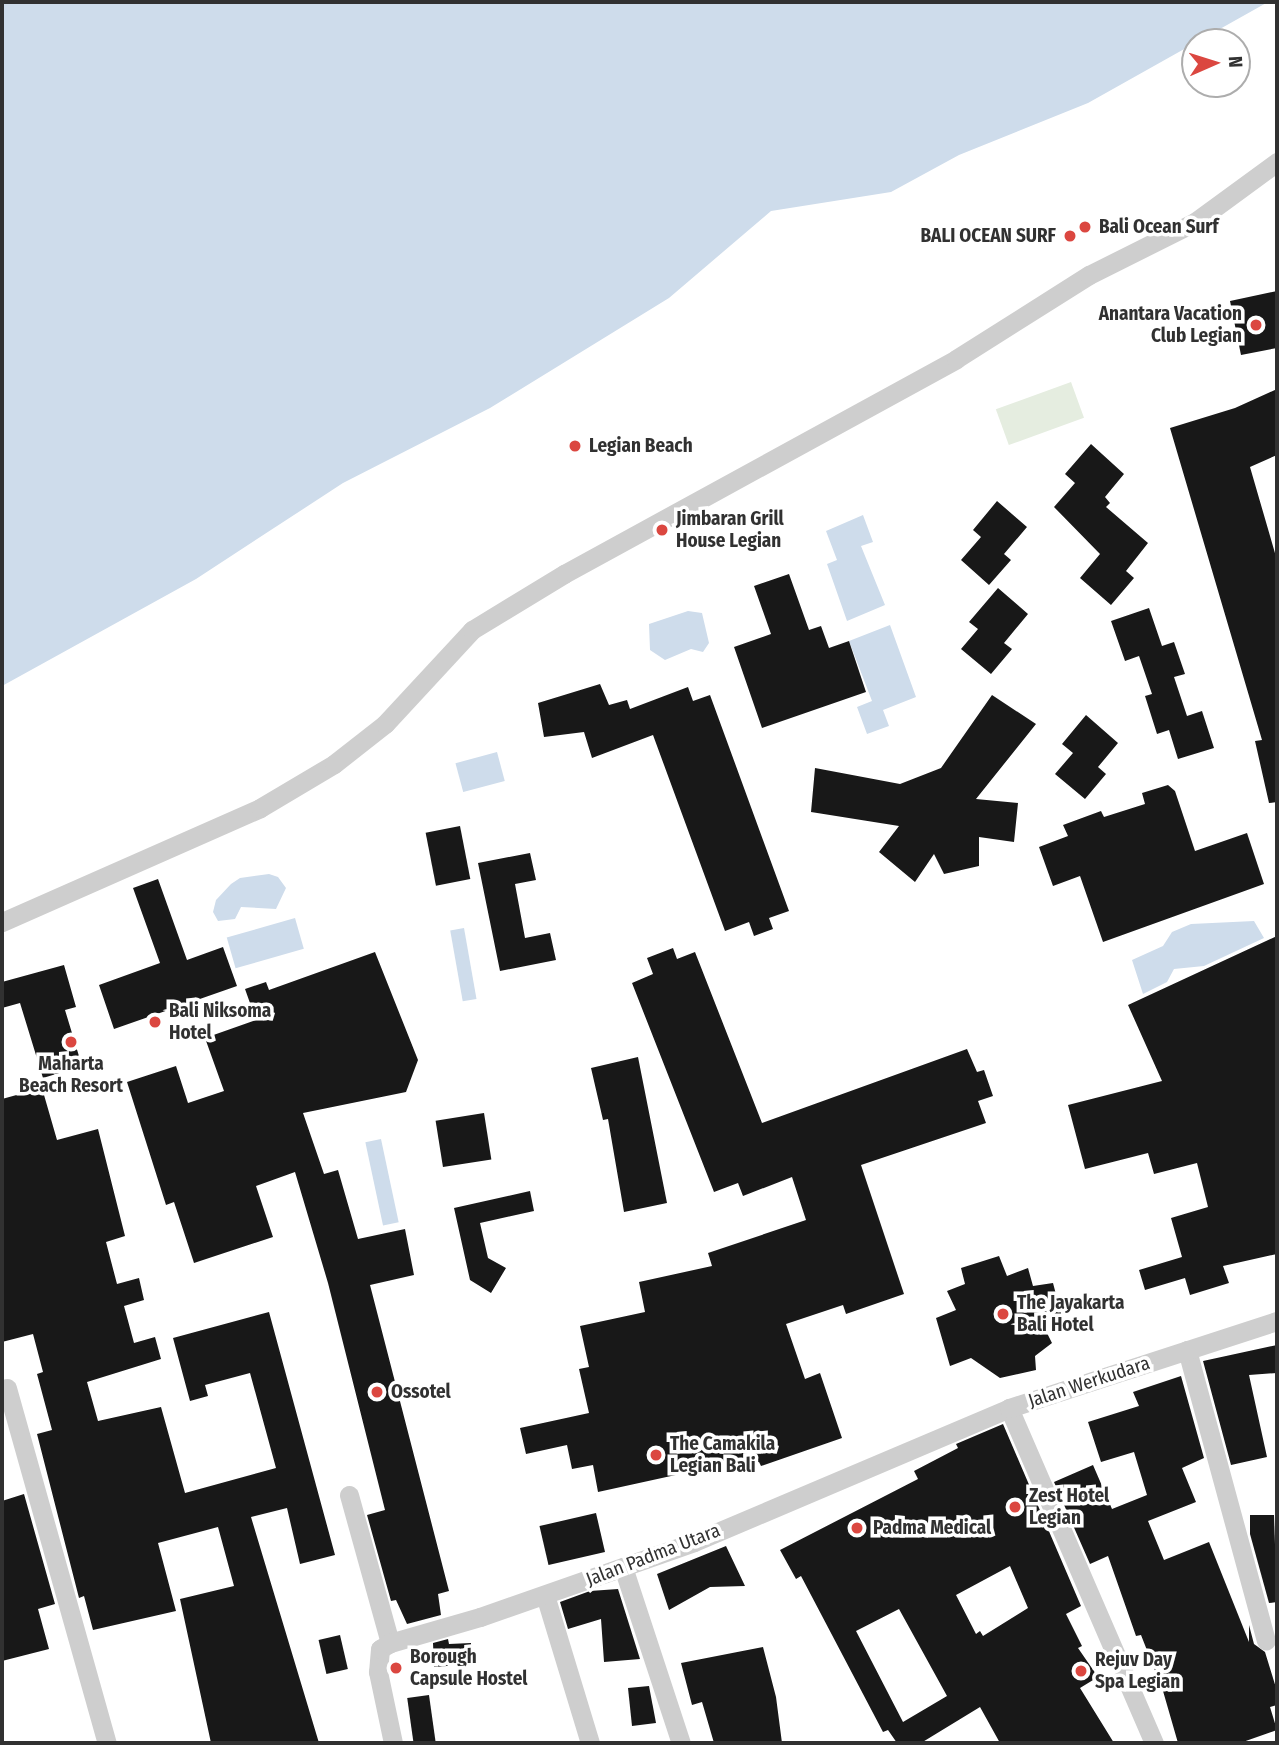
<!DOCTYPE html>
<style>
body{margin:0}
#map{position:relative;width:1279px;height:1745px;overflow:hidden;background:#fff;font-family:"Fira Sans Condensed",sans-serif}
div>[style]{position:absolute}
.green>*{inset:0;background:#e5ede0;transform-origin:0 0}
.water>*{inset:0;background:#cedceb;transform-origin:0 0}
.building>*{inset:0;background:#181818;transform-origin:0 0}
.minor>*{height:19px;margin:-9.5px;padding:0 9.5px;transform-origin:9.5px;border-radius:9.5px;background:#cecece}
.dots>*{width:19px;height:19px;translate:-50% -50%;box-sizing:border-box;border:4px solid #fff;border-radius:50%}
span{translate:-50% -50%;white-space:nowrap;text-align:center;line-height:1.15;-webkit-text-stroke:7px #fff;paint-order:stroke}
.poi-label{font-size:19px;color:#313131;font-weight:700}
.left{translate:0 -50%;text-align:left}
.right{translate:-100% -50%;text-align:right}
.street-label{font-size:19px;color:#313131}
.frame{position:absolute;inset:0;border:4px solid #313131;pointer-events:none}
.north{position:absolute;left:1181px;top:28px;width:70px;height:70px;box-sizing:border-box;background:#fff;border:2px solid #adadad;border-radius:50%;rotate:87deg;font-size:19px;font-weight:700;line-height:28px;text-align:center;color:#313131}
.north::after{content:'';display:block;margin:auto;width:24px;height:32px;background:#db4740;clip-path:polygon(50% 0,100% 100%,50% 72%,0 100%)}
</style>
<div id="map">
<div class="green">
<div style="left:1071px;top:382px;width:38px;height:80px;rotate:70deg"></div>
</div>
<div class="water">
<div style="clip-path:polygon(2px 2px,1268px 2px,1088px 103px,959px 155px,891px 192px,771px 211px,669px 298px,490px 408px,343px 483px,196px 579px,2px 686px)"></div>
<div style="clip-path:polygon(863px 515px,873px 542px,861px 546px,885px 605px,847px 621px,827px 564px,837px 560px,826px 531px)"></div>
<div style="clip-path:polygon(688px 611px,702px 613px,709px 643px,703px 652px,691px 649px,665px 660px,650px 650px,649px 624px)"></div>
<div style="clip-path:polygon(890px 625px,916px 697px,883px 710px,889px 726px,867px 734px,857px 707px,872px 701px,849px 641px)"></div>
<div style="left:497px;top:752px;width:30px;height:43px;rotate:75deg"></div>
<div style="clip-path:polygon(269px 874px,278px 877px,286px 888px,276px 909px,241px 907px,235px 919px,218px 921px,213px 912px,216px 900px,231px 884px,240px 878px)"></div>
<div style="left:295px;top:918px;width:32px;height:71px;rotate:74deg"></div>
<div style="clip-path:polygon(1254px 921px,1264px 938px,1204px 966px,1174px 969px,1167px 982px,1143px 994px,1132px 960px,1163px 946px,1172px 932px,1191px 924px)"></div>
<div style="left:464px;top:928px;width:72px;height:14px;rotate:80deg"></div>
<div style="left:381px;top:1139px;width:85px;height:16px;rotate:78deg"></div>
</div>
<div class="building">
<div style="clip-path:polygon(1277px 291px,1277px 348px,1241px 355px,1230px 301px)"></div>
<div style="clip-path:polygon(1277px 389px,1277px 455px,1250px 467px,1277px 560px,1277px 802px,1269px 803px,1255px 741px,1262px 740px,1170px 428px,1235px 408px)"></div>
<div style="clip-path:polygon(1091px 444px,1124px 474px,1105px 497px,1110px 503px,1106px 507px,1148px 543px,1126px 571px,1134px 578px,1111px 605px,1080px 578px,1100px 554px,1054px 507px,1075px 483px,1065px 474px)"></div>
<div style="clip-path:polygon(997px 501px,1027px 527px,1004px 554px,1011px 560px,989px 585px,961px 560px,981px 537px,973px 530px)"></div>
<div style="clip-path:polygon(789px 574px,809px 630px,821px 626px,829px 648px,849px 641px,866px 692px,762px 728px,734px 647px,771px 634px,754px 586px)"></div>
<div style="clip-path:polygon(998px 588px,1028px 614px,1004px 643px,1012px 649px,991px 674px,961px 649px,978px 629px,969px 622px)"></div>
<div style="clip-path:polygon(1149px 608px,1162px 646px,1174px 642px,1185px 674px,1174px 677px,1187px 716px,1202px 711px,1214px 748px,1178px 759px,1169px 730px,1157px 734px,1145px 696px,1152px 694px,1139px 656px,1125px 661px,1111px 621px)"></div>
<div style="clip-path:polygon(600px 684px,609px 705px,627px 700px,630px 709px,688px 687px,693px 701px,710px 695px,789px 911px,769px 918px,773px 929px,754px 936px,749px 922px,725px 931px,653px 735px,592px 758px,584px 732px,544px 737px,538px 703px)"></div>
<div style="clip-path:polygon(992px 695px,1036px 724px,976px 799px,1018px 803px,1014px 842px,979px 837px,979px 866px,944px 874px,934px 854px,915px 882px,879px 852px,899px 826px,811px 812px,815px 768px,900px 784px,941px 768px)"></div>
<div style="clip-path:polygon(1086px 715px,1118px 743px,1098px 767px,1106px 774px,1085px 799px,1055px 774px,1073px 753px,1062px 744px)"></div>
<div style="clip-path:polygon(1168px 785px,1175px 791px,1195px 851px,1247px 833px,1264px 884px,1103px 942px,1080px 876px,1053px 886px,1039px 847px,1068px 836px,1063px 825px,1101px 811px,1104px 817px,1145px 804px,1142px 793px)"></div>
<div style="left:460px;top:826px;width:54px;height:35px;rotate:79deg"></div>
<div style="clip-path:polygon(530px 853px,536px 880px,515px 884px,525px 938px,550px 933px,556px 960px,500px 971px,478px 863px)"></div>
<div style="clip-path:polygon(158px 879px,187px 960px,223px 947px,237px 986px,114px 1029px,99px 985px,160px 963px,133px 888px)"></div>
<div style="clip-path:polygon(1277px 936px,1277px 1254px,1223px 1266px,1229px 1283px,1190px 1295px,1185px 1278px,1145px 1290px,1139px 1270px,1182px 1257px,1171px 1218px,1208px 1207px,1197px 1163px,1154px 1174px,1148px 1153px,1085px 1169px,1068px 1105px,1162px 1081px,1128px 1005px)"></div>
<div style="clip-path:polygon(673px 948px,677px 959px,695px 952px,762px 1123px,967px 1049px,977px 1072px,984px 1070px,993px 1096px,978px 1101px,986px 1123px,861px 1165px,904px 1294px,846px 1314px,843px 1305px,786px 1324px,805px 1379px,820px 1373px,842px 1438px,761px 1466px,759px 1462px,704px 1474px,703px 1469px,598px 1492px,593px 1465px,572px 1469px,567px 1445px,526px 1454px,520px 1428px,589px 1413px,579px 1369px,589px 1367px,580px 1326px,645px 1312px,639px 1282px,712px 1266px,708px 1253px,806px 1220px,792px 1177px,743px 1196px,738px 1183px,714px 1192px,632px 983px,653px 974px,647px 958px)"></div>
<div style="clip-path:polygon(375px 952px,418px 1060px,406px 1092px,303px 1113px,324px 1174px,338px 1170px,358px 1239px,405px 1229px,414px 1275px,370px 1285px,449px 1591px,438px 1594px,441px 1615px,407px 1624px,396px 1600px,391px 1601px,367px 1515px,385px 1510px,328px 1283px,295px 1172px,256px 1186px,273px 1237px,194px 1263px,174px 1202px,166px 1205px,127px 1082px,176px 1066px,188px 1103px,224px 1091px,205px 1038px,256px 1020px,245px 989px,266px 982px,269px 990px)"></div>
<div style="clip-path:polygon(64px 965px,76px 1007px,65px 1010px,82px 1066px,43px 1078px,20px 1003px,2px 1008px,2px 982px)"></div>
<div style="clip-path:polygon(638px 1057px,667px 1203px,624px 1212px,608px 1119px,603px 1120px,591px 1068px)"></div>
<div style="clip-path:polygon(42px 1088px,57px 1140px,98px 1129px,125px 1236px,106px 1242px,117px 1284px,139px 1278px,144px 1300px,124px 1306px,134px 1343px,155px 1337px,161px 1359px,87px 1382px,98px 1421px,161px 1407px,185px 1493px,276px 1468px,250px 1373px,205px 1385px,208px 1396px,190px 1401px,173px 1338px,269px 1312px,335px 1555px,300px 1564px,287px 1508px,251px 1517px,319px 1743px,211px 1743px,180px 1599px,234px 1586px,218px 1527px,158px 1543px,176px 1611px,93px 1630px,84px 1596px,79px 1598px,37px 1434px,52px 1430px,37px 1374px,43px 1372px,33px 1334px,2px 1342px,2px 1099px)"></div>
<div style="left:484px;top:1113px;width:47px;height:49px;rotate:81deg"></div>
<div style="clip-path:polygon(530px 1191px,534px 1211px,480px 1223px,488px 1258px,506px 1268px,491px 1293px,470px 1280px,454px 1208px)"></div>
<div style="clip-path:polygon(999px 1256px,1007px 1276px,1028px 1268px,1033px 1286px,1053px 1283px,1063px 1321px,1046px 1331px,1052px 1343px,1035px 1356px,1036px 1370px,1000px 1378px,971px 1358px,950px 1366px,936px 1318px,956px 1310px,947px 1291px,965px 1284px,961px 1268px)"></div>
<div style="clip-path:polygon(1277px 1345px,1277px 1373px,1249px 1375px,1267px 1457px,1231px 1465px,1203px 1361px)"></div>
<div style="clip-path:polygon(1181px 1376px,1204px 1458px,1182px 1468px,1196px 1502px,1148px 1521px,1164px 1560px,1209px 1542px,1249px 1642px,1249px 1625px,1254px 1644px,1265px 1652px,1277px 1691px,1277px 1705px,1270px 1707px,1277px 1730px,1240px 1743px,1178px 1743px,1163px 1691px,1141px 1635px,1136px 1636px,1108px 1556px,1090px 1564px,1054px 1482px,1093px 1465px,1112px 1509px,1147px 1495px,1134px 1452px,1101px 1462px,1088px 1422px,1139px 1406px,1133px 1392px)"></div>
<div style="clip-path:polygon(evenodd,1003px 1424px,1081px 1606px,1066px 1614px,1082px 1646px,1078px 1648px,1098px 1677px,1080px 1688px,1114px 1743px,1000px 1743px,980px 1707px,921px 1743px,897px 1743px,888px 1730px,883px 1732px,801px 1576px,796px 1579px,780px 1550px,918px 1479px,914px 1471px,958px 1448px,956px 1444px,1003px 1424px,1010px 1566px,1028px 1608px,983px 1636px,980px 1631px,976px 1634px,956px 1595px,1010px 1566px,1003px 1424px,899px 1609px,947px 1696px,903px 1722px,856px 1631px,899px 1609px)"></div>
<div style="clip-path:polygon(24px 1494px,55px 1604px,38px 1609px,49px 1649px,2px 1661px,2px 1501px)"></div>
<div style="left:596px;top:1513px;width:40px;height:58px;rotate:77deg"></div>
<div style="clip-path:polygon(1250px 1515px,1274px 1515px,1277px 1602px,1269px 1603px,1250px 1534px)"></div>
<div style="clip-path:polygon(726px 1546px,745px 1586px,710px 1587px,669px 1610px,657px 1574px)"></div>
<div style="clip-path:polygon(618px 1589px,640px 1659px,604px 1662px,601px 1619px,568px 1629px,560px 1602px,590px 1591px)"></div>
<div style="left:340px;top:1635px;width:35px;height:22px;rotate:77deg"></div>
<div style="clip-path:polygon(448px 1639px,449px 1644px,471px 1643px,472px 1664px,434px 1667px,433px 1643px)"></div>
<div style="clip-path:polygon(763px 1647px,776px 1697px,782px 1743px,714px 1743px,702px 1702px,692px 1705px,681px 1663px)"></div>
<div style="clip-path:polygon(649px 1686px,656px 1723px,632px 1726px,628px 1688px)"></div>
<div style="left:429px;top:1695px;width:49px;height:22px;rotate:82deg"></div>
</div>
<div class="minor">
<div style="left:2px;top:922px;width:282px;rotate:-23.8deg"></div>
<div style="left:260px;top:808px;width:86px;rotate:-30.7deg"></div>
<div style="left:334px;top:764px;width:65px;rotate:-38.1deg"></div>
<div style="left:385px;top:724px;width:128px;rotate:-47.2deg"></div>
<div style="left:472px;top:630px;width:108px;rotate:-31.3deg"></div>
<div style="left:564px;top:574px;width:447px;rotate:-28.7deg"></div>
<div style="left:956px;top:359px;width:157px;rotate:-32.3deg"></div>
<div style="left:1089px;top:275px;width:119px;rotate:-26.6deg"></div>
<div style="left:1195px;top:222px;width:102px;rotate:-36.2deg"></div>
<div style="left:1187px;top:1350px;width:301px;rotate:74.8deg"></div>
<div style="left:7px;top:1388px;width:369px;rotate:74.3deg"></div>
<div style="left:1009px;top:1408px;width:365px;rotate:66.6deg"></div>
<div style="left:349px;top:1495px;width:154px;rotate:74.5deg"></div>
<div style="left:623px;top:1567px;width:185px;rotate:71.8deg"></div>
<div style="left:545px;top:1595px;width:155px;rotate:73.1deg"></div>
<div style="left:393px;top:1743px;width:73px;rotate:-101.9deg"></div>
<div style="left:378px;top:1672px;width:23px;rotate:-85deg"></div>
<div style="left:380px;top:1649px;width:12px;rotate:-31deg"></div>
<div style="left:390px;top:1643px;width:94px;rotate:-16.1deg"></div>
<div style="left:480px;top:1617px;width:227px;rotate:-19.3deg"></div>
<div style="left:694px;top:1542px;width:342px;rotate:-23deg"></div>
<div style="left:1009px;top:1408px;width:282px;rotate:-18deg"></div>
</div>
<div class="dots">
<div style="left:1085px;top:227px;background:#db4740"></div>
<div style="left:1070px;top:236px;background:#db4740"></div>
<div style="left:1256px;top:325px;background:#db4740"></div>
<div style="left:575px;top:446px;background:#db4740"></div>
<div style="left:662px;top:530px;background:#db4740"></div>
<div style="left:155px;top:1022px;background:#db4740"></div>
<div style="left:71px;top:1042px;background:#db4740"></div>
<div style="left:1003px;top:1314px;background:#db4740"></div>
<div style="left:377px;top:1392px;background:#db4740"></div>
<div style="left:656px;top:1455px;background:#db4740"></div>
<div style="left:1015px;top:1507px;background:#db4740"></div>
<div style="left:857px;top:1528px;background:#db4740"></div>
<div style="left:396px;top:1668px;background:#db4740"></div>
<div style="left:1081px;top:1671px;background:#db4740"></div>
</div>
<div class="poi-label">
<span class="left" style="left:1099px;top:227px">Bali Ocean Surf</span>
<span class="right" style="left:1056px;top:236px">BALI OCEAN SURF</span>
<span class="right" style="left:1242px;top:325px">Anantara Vacation<br>Club Legian</span>
<span class="left" style="left:589px;top:446px">Legian Beach</span>
<span class="left" style="left:676px;top:530px">Jimbaran Grill<br>House Legian</span>
<span class="left" style="left:169px;top:1022px">Bali Niksoma<br>Hotel</span>
<span style="left:71px;top:1075px">Maharta<br>Beach Resort</span>
<span class="left" style="left:1017px;top:1314px">The Jayakarta<br>Bali Hotel</span>
<span class="left" style="left:391px;top:1392px">Ossotel</span>
<span class="left" style="left:670px;top:1455px">The Camakila<br>Legian Bali</span>
<span class="left" style="left:1029px;top:1507px">Zest Hotel<br>Legian</span>
<span class="left" style="left:873px;top:1528px">Padma Medical</span>
<span class="left" style="left:410px;top:1668px">Borough<br>Capsule Hostel</span>
<span class="left" style="left:1095px;top:1671px">Rejuv Day<br>Spa Legian</span>
</div>
<div class="street-label">
<span style="left:1089px;top:1382px;rotate:-18deg">Jalan Werkudara</span>
<span style="left:653px;top:1555px;rotate:-21deg">Jalan Padma Utara</span>
</div>
<div class="frame"></div>
<div class="north">N</div>
</div>
